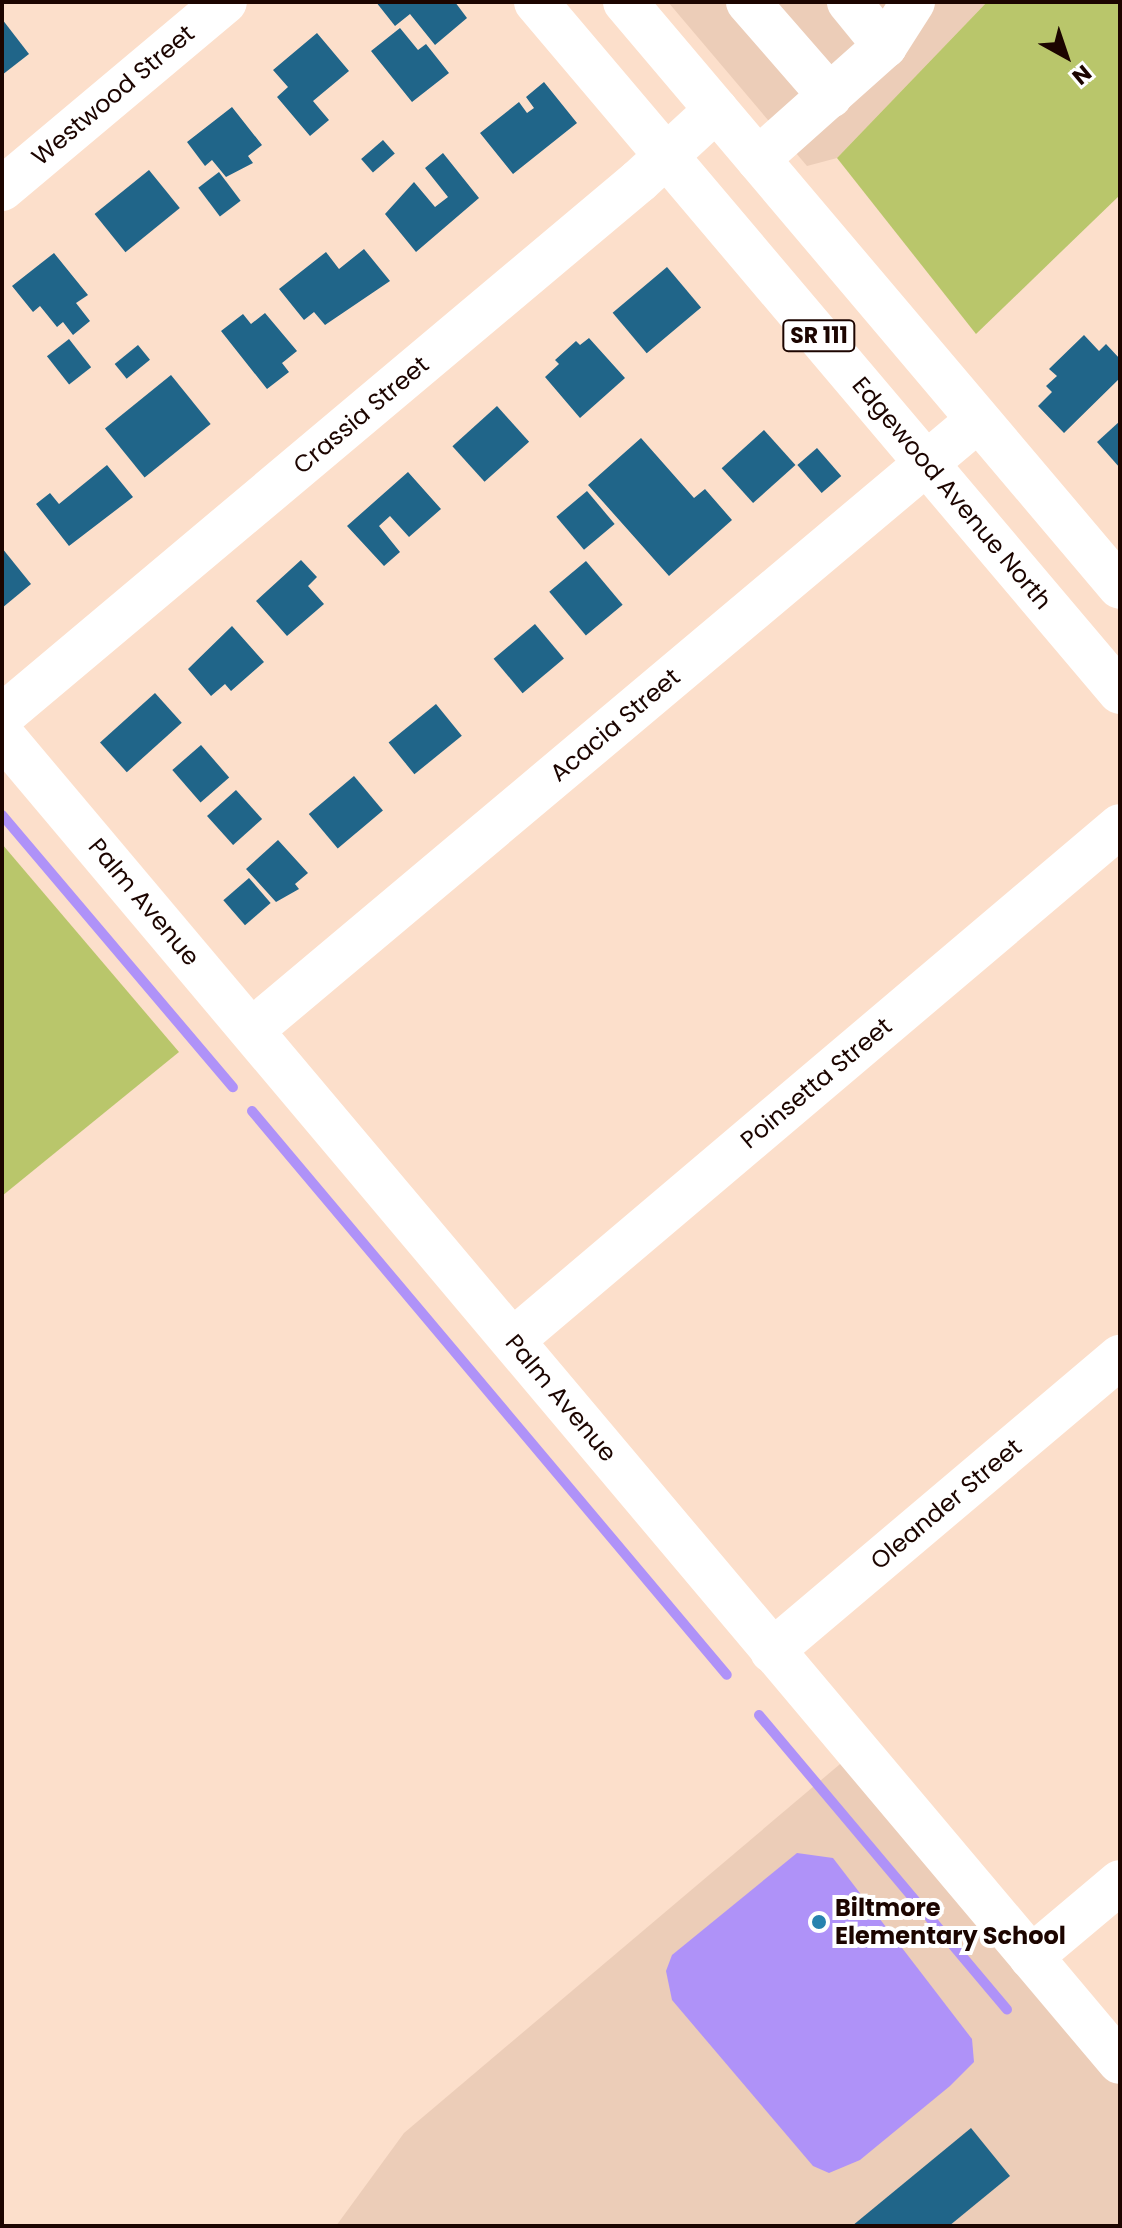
<!DOCTYPE html>
<style>
body{margin:0}
#map{position:relative;width:1122px;height:2228px;overflow:hidden;background:#fcdfcb;font-family:Poppins,sans-serif}
div>[style]{position:absolute}
.built>*{inset:0;background:#eccdb8}
.green>*{inset:0;background:#b9c66b}
.water>*{inset:0;background:#af92f8}
.stream>*{height:10px;margin:-5px;padding:0 5px;transform-origin:5px;border-radius:5px;background:#af92f8}
.building>*{inset:0;background:#206589;transform-origin:0 0}
.minor>*{height:44px;margin:-22px;padding:0 22px;transform-origin:22px;border-radius:22px;background:#fff}
.major>*{height:44px;margin:-22px;padding:0 22px;transform-origin:22px;border-radius:22px;background:#fff}
.dots>*{width:22px;height:22px;translate:-50% -50%;box-sizing:border-box;border:4px solid #fff;border-radius:50%}
span{translate:-50% -50%;white-space:nowrap;text-align:center;line-height:1.15;-webkit-text-stroke:8px #fff;paint-order:stroke}
.shield-label span{padding:2px 6px;background:#fff;border:2px solid;border-radius:6px;-webkit-text-stroke-width:0}
.shield-label{font-size:22px;color:#1c0500;font-weight:700}
.street-label{font-size:24px;color:#1c0500}
.poi-label{font-size:24px;color:#1c0500;font-weight:700}
.left{translate:0 -50%;text-align:left}
.frame{position:absolute;inset:0;border:4px solid #1c0500;pointer-events:none}
.north{position:absolute;left:1026px;top:16px;width:80px;height:80px;-webkit-text-stroke:6px #fff;paint-order:stroke;rotate:140deg;font-size:22px;font-weight:700;line-height:32px;text-align:center;color:#1c0500}
.north::after{content:'';display:block;margin:auto;width:28px;height:36px;background:#1c0500;clip-path:polygon(50% 0,100% 100%,50% 72%,0 100%)}
</style>
<div id="map">
<div class="built">
<div style="clip-path:polygon(668px 2px,987px 2px,837px 158px,807px 166px)"></div>
<div style="clip-path:polygon(846px 1759px,1120px 2084px,1120px 2226px,336px 2226px,404px 2133px)"></div>
</div>
<div class="green">
<div style="clip-path:polygon(987px 2px,1120px 2px,1120px 195px,976px 334px,837px 158px)"></div>
<div style="clip-path:polygon(2px 844px,179px 1052px,2px 1196px)"></div>
</div>
<div class="water">
<div style="clip-path:polygon(797px 1853px,833px 1858px,972px 2039px,974px 2062px,950px 2086px,860px 2160px,829px 2173px,813px 2166px,672px 2000px,666px 1971px,672px 1955px)"></div>
</div>
<div class="stream">
<div style="left:2px;top:815px;width:357px;rotate:49.7deg"></div>
<div style="left:252px;top:1111px;width:737px;rotate:49.9deg"></div>
<div style="left:759px;top:1715px;width:385px;rotate:49.9deg"></div>
</div>
<div class="building">
<div style="clip-path:polygon(376px 2px,455px 2px,467px 18px,435px 45px,410px 14px,395px 26px)"></div>
<div style="clip-path:polygon(2px 19px,29px 54px,2px 75px)"></div>
<div style="clip-path:polygon(400px 28px,418px 50px,426px 44px,449px 73px,412px 102px,371px 51px)"></div>
<div style="clip-path:polygon(317px 33px,349px 71px,313px 101px,329px 120px,310px 136px,277px 97px,288px 87px,273px 70px)"></div>
<div style="clip-path:polygon(544px 82px,577px 123px,513px 174px,480px 133px,519px 102px,527px 113px,534px 108px,526px 97px)"></div>
<div style="clip-path:polygon(232px 107px,262px 145px,248px 156px,253px 163px,226px 177px,212px 160px,205px 166px,187px 142px)"></div>
<div style="left:383px;top:140px;width:18px;height:29px;rotate:49deg"></div>
<div style="clip-path:polygon(443px 153px,479px 198px,416px 252px,385px 214px,414px 182px,435px 207px,448px 197px,425px 168px)"></div>
<div style="left:149px;top:170px;width:49px;height:70px;rotate:51deg"></div>
<div style="left:219px;top:172px;width:36px;height:26px;rotate:53deg"></div>
<div style="clip-path:polygon(364px 249px,390px 281px,325px 325px,314px 312px,304px 320px,279px 289px,326px 252px,339px 269px)"></div>
<div style="clip-path:polygon(54px 253px,88px 295px,76px 303px,90px 321px,73px 335px,63px 322px,57px 327px,40px 306px,33px 312px,12px 286px)"></div>
<div style="left:667px;top:267px;width:53px;height:71px;rotate:50deg"></div>
<div style="clip-path:polygon(265px 313px,297px 351px,282px 363px,289px 372px,267px 389px,221px 331px,243px 314px,251px 324px)"></div>
<div style="clip-path:polygon(1084px 335px,1099px 351px,1106px 344px,1120px 359px,1120px 378px,1064px 433px,1038px 406px,1052px 392px,1046px 386px,1057px 376px,1049px 369px)"></div>
<div style="clip-path:polygon(589px 338px,625px 378px,580px 418px,545px 377px,559px 364px,555px 360px,576px 341px,580px 345px)"></div>
<div style="left:69px;top:339px;width:36px;height:28px;rotate:52deg"></div>
<div style="left:138px;top:345px;width:19px;height:30px;rotate:51deg"></div>
<div style="left:171px;top:375px;width:63px;height:85px;rotate:51deg"></div>
<div style="left:497px;top:406px;width:48px;height:60px;rotate:48deg"></div>
<div style="clip-path:polygon(1120px 421px,1120px 468px,1097px 442px)"></div>
<div style="left:764px;top:430px;width:47px;height:57px;rotate:48deg"></div>
<div style="clip-path:polygon(641px 438px,694px 498px,705px 489px,732px 520px,669px 576px,588px 485px)"></div>
<div style="left:817px;top:448px;width:37px;height:26px;rotate:49deg"></div>
<div style="clip-path:polygon(107px 465px,133px 497px,69px 546px,36px 504px,50px 493px,59px 504px)"></div>
<div style="clip-path:polygon(408px 472px,441px 509px,409px 537px,390px 516px,379px 526px,400px 552px,384px 566px,347px 526px)"></div>
<div style="left:587px;top:491px;width:43px;height:40px;rotate:50deg"></div>
<div style="clip-path:polygon(2px 548px,31px 584px,2px 608px)"></div>
<div style="clip-path:polygon(301px 560px,317px 577px,308px 586px,324px 604px,287px 636px,256px 601px)"></div>
<div style="left:586px;top:561px;width:57px;height:48px;rotate:50deg"></div>
<div style="left:535px;top:624px;width:45px;height:54px;rotate:50deg"></div>
<div style="clip-path:polygon(232px 626px,264px 662px,231px 691px,225px 684px,211px 696px,188px 669px)"></div>
<div style="left:155px;top:693px;width:40px;height:74px;rotate:48deg"></div>
<div style="left:436px;top:704px;width:41px;height:61px;rotate:51deg"></div>
<div style="left:201px;top:745px;width:43px;height:38px;rotate:49deg"></div>
<div style="left:354px;top:776px;width:45px;height:59px;rotate:50deg"></div>
<div style="left:236px;top:790px;width:39px;height:39px;rotate:48deg"></div>
<div style="clip-path:polygon(278px 840px,308px 873px,295px 884px,299px 889px,276px 902px,246px 869px)"></div>
<div style="left:249px;top:878px;width:33px;height:34px;rotate:49deg"></div>
<div style="clip-path:polygon(971px 2128px,1010px 2176px,949px 2226px,852px 2226px)"></div>
</div>
<div class="minor">
<div style="left:748px;top:2px;width:125px;rotate:48.9deg"></div>
<div style="left:885px;top:46px;width:52px;rotate:-57.5deg"></div>
<div style="left:758px;top:159px;width:170px;rotate:-41.7deg"></div>
<div style="left:885px;top:46px;width:57px;rotate:-129.3deg"></div>
<div style="left:2px;top:189px;width:291px;rotate:-40deg"></div>
<div style="left:2px;top:716px;width:832px;rotate:-40.03deg"></div>
<div style="left:639px;top:181px;width:105px;rotate:-42.7deg"></div>
<div style="left:2px;top:735px;width:1735px;rotate:49.89deg"></div>
<div style="left:252px;top:1030px;width:948px;rotate:-40.04deg"></div>
<div style="left:513px;top:1340px;width:795px;rotate:-40.26deg"></div>
<div style="left:772px;top:1651px;width:456px;rotate:-40.2deg"></div>
<div style="left:1031px;top:1957px;width:116px;rotate:-40.1deg"></div>
</div>
<div class="major">
<div style="left:536px;top:2px;width:904px;rotate:49.76deg"></div>
<div style="left:625px;top:2px;width:766px;rotate:49.76deg"></div>
</div>
<div class="dots">
<div style="left:819px;top:1922px;background:#2782af"></div>
</div>
<div class="shield-label">
<span style="left:819px;top:336px">SR 111</span>
</div>
<div class="street-label">
<span style="left:113px;top:95px;rotate:-40deg">Westwood Street</span>
<span style="left:361px;top:415px;rotate:-40deg">Crassia Street</span>
<span style="left:952px;top:493px;rotate:50deg">Edgewood Avenue North</span>
<span style="left:615px;top:725px;rotate:-40deg">Acacia Street</span>
<span style="left:144px;top:902px;rotate:50deg">Palm Avenue</span>
<span style="left:816px;top:1083px;rotate:-40deg">Poinsetta Street</span>
<span style="left:561px;top:1398px;rotate:50deg">Palm Avenue</span>
<span style="left:946px;top:1504px;rotate:-40deg">Oleander Street</span>
</div>
<div class="poi-label">
<span class="left" style="left:835px;top:1922px">Biltmore<br>Elementary School</span>
</div>
<div class="frame"></div>
<div class="north">N</div>
</div>
